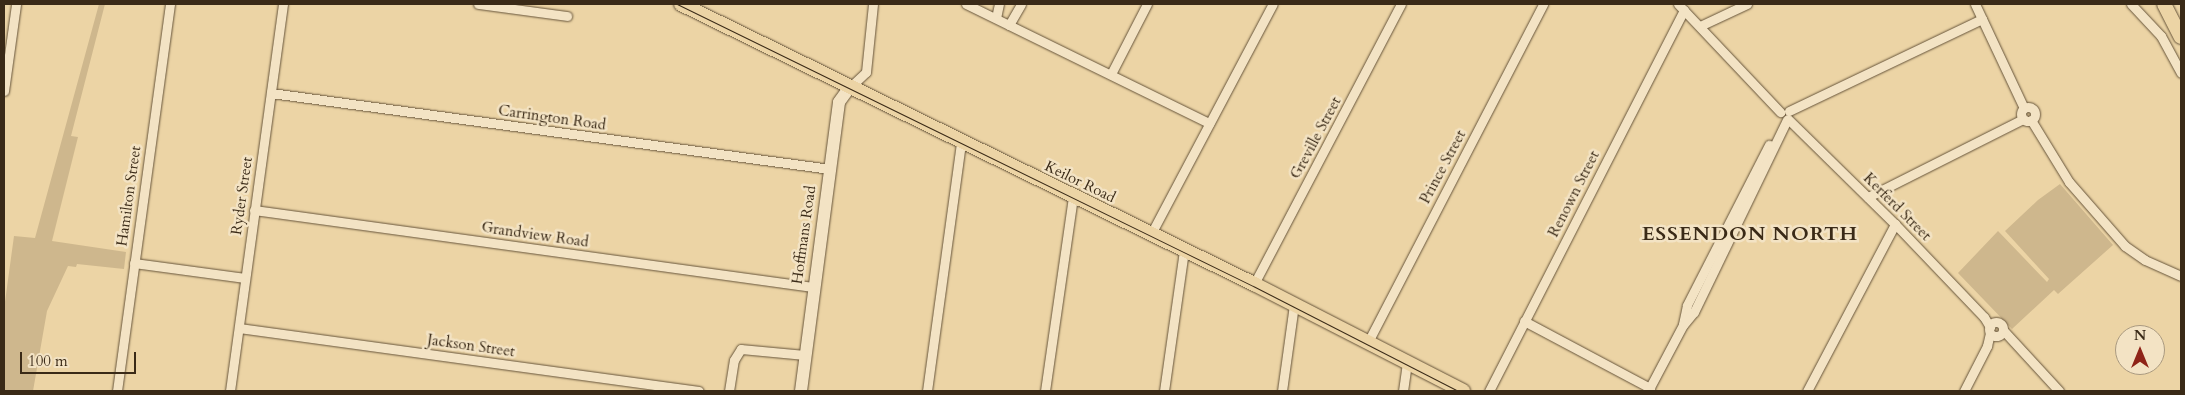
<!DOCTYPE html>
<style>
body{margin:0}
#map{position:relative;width:2185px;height:395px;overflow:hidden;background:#ecd4a5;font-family:Cardo,serif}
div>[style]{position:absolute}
.green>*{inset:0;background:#ceb78d}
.roads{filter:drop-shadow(0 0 1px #66543a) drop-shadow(0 0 1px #66543a)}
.minor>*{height:9px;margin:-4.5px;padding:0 4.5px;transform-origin:4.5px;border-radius:4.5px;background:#f3e3c4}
.minor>.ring{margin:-4.5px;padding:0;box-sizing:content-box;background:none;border:9px solid #f3e3c4;border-radius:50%}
.secondary>*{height:12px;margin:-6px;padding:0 6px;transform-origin:6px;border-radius:6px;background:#f3e3c4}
.primary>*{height:14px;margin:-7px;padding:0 7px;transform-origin:7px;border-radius:7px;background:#ecd4a5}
.tram>*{height:1px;margin:-0.5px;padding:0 0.5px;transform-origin:0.5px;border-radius:0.5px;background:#3a2a17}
span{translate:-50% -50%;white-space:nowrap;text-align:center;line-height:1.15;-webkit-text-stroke:5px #f3e3c4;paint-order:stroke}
.street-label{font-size:15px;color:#3a2a17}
.district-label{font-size:20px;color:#3a2a17;font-weight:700;letter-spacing:1px}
.frame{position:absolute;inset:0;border:5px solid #3a2a17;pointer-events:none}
.north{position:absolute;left:2115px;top:325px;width:50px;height:50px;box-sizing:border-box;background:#f3e3c4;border:1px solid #a9997f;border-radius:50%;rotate:0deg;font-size:14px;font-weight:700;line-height:20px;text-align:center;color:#3a2a17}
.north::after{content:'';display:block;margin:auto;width:18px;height:22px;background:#8f2418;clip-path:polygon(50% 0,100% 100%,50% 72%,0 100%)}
.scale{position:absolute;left:20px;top:352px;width:116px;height:22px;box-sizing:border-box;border:2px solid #3a2a17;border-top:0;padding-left:6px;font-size:15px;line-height:18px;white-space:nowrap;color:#3a2a17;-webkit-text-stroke:4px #f3e3c4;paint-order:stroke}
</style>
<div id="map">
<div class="green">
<div style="clip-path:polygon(99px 4px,105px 4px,71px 136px,78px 137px,52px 241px,126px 252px,124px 269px,77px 264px,76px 267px,68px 266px,47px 311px,33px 391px,4px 391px,4px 309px,14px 236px,35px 238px)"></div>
<div style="clip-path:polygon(2060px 184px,2113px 245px,2058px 294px,2054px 290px,2012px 329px,1958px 273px,1998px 231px,2047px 282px,2049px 279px,2005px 231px,2038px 200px)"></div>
</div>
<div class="roads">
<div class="minor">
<div style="left:478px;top:4px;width:90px;rotate:7.7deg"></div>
<div style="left:966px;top:4px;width:271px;rotate:26.1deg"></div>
<div style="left:1678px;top:4px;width:149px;rotate:46.6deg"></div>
<div style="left:1975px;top:4px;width:115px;rotate:64.8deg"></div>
<div style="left:2131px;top:4px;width:44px;rotate:46.8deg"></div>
<div style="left:2161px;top:36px;width:42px;rotate:61.6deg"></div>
<div style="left:996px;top:18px;width:14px;rotate:-78deg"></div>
<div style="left:1009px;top:25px;width:24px;rotate:-60deg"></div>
<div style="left:1700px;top:26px;width:52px;rotate:-25.1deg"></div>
<div style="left:1111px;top:74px;width:79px;rotate:-62.8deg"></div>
<div style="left:849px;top:88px;width:23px;rotate:-43deg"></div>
<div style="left:866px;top:72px;width:68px;rotate:-84.1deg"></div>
<div style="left:4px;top:91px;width:88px;rotate:-82.1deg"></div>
<div style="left:271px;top:93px;width:564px;rotate:7.74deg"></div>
<div class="ring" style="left:2021px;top:107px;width:5px;height:5px"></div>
<div style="left:1789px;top:111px;width:214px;rotate:-25.5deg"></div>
<div style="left:1788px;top:119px;width:150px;rotate:44.5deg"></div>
<div style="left:1895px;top:224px;width:129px;rotate:46.3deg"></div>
<div style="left:1984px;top:317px;width:12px;rotate:59deg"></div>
<div style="left:2031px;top:120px;width:73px;rotate:58.5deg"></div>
<div style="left:2069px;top:182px;width:85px;rotate:48.8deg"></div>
<div style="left:2125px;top:246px;width:24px;rotate:35deg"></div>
<div style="left:2145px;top:260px;width:39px;rotate:24deg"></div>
<div style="left:1868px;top:197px;width:174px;rotate:-26.7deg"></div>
<div style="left:254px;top:210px;width:564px;rotate:7.84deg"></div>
<div style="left:1151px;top:234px;width:260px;rotate:-62.1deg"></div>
<div style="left:134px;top:263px;width:112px;rotate:7.7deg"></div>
<div style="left:1254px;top:284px;width:316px;rotate:-62.3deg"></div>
<div style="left:1524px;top:321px;width:143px;rotate:28deg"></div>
<div class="ring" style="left:1989px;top:322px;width:5px;height:5px"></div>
<div style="left:1683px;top:324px;width:19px;rotate:-78deg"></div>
<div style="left:1687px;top:305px;width:180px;rotate:-62.9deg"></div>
<div style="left:239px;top:328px;width:464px;rotate:7.8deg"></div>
<div style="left:2003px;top:330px;width:83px;rotate:47.4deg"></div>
<div style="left:1368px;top:342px;width:381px;rotate:-62.6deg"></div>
<div style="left:117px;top:391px;width:391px;rotate:-82.2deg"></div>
<div style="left:230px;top:391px;width:391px;rotate:-82.2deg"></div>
<div style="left:729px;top:391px;width:31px;rotate:-81deg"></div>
<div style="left:734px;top:360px;width:13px;rotate:-58deg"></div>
<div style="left:741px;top:349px;width:64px;rotate:5.4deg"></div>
<div style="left:927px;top:391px;width:251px;rotate:-82.2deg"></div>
<div style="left:1045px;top:391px;width:197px;rotate:-81.8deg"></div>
<div style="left:1164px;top:391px;width:141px;rotate:-81.9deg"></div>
<div style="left:1282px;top:391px;width:87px;rotate:-82.1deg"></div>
<div style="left:1403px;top:391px;width:29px;rotate:-82deg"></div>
<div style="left:1489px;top:391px;width:428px;rotate:-62.9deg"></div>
<div style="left:1648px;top:391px;width:75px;rotate:-62.1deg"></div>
<div style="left:1683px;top:325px;width:17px;rotate:-50deg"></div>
<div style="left:1694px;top:312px;width:213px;rotate:-64.2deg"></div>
<div style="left:1807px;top:391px;width:189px;rotate:-62.2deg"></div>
<div style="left:1964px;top:391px;width:51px;rotate:-62.9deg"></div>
<div style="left:1987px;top:346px;width:13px;rotate:-77deg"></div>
</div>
<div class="secondary">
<div style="left:801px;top:391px;width:291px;rotate:-82.5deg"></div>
<div style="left:839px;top:102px;width:17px;rotate:-54deg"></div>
</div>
<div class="primary">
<div style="left:681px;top:4px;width:638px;rotate:26.04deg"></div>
<div style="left:1254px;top:284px;width:235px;rotate:27.1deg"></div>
<div style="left:2164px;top:4px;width:37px;rotate:63deg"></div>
</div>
</div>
<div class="tram">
<div style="left:677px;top:4px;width:641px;rotate:26.09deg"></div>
<div style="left:1253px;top:286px;width:230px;rotate:27.1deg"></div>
</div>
<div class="street-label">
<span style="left:552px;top:118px;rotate:8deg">Carrington Road</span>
<span style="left:1316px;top:138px;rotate:-62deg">Greville Street</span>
<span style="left:1443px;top:167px;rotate:-62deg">Prince Street</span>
<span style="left:1080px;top:182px;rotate:26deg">Keilor Road</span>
<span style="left:1574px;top:194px;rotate:-63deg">Renown Street</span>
<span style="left:129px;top:196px;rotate:-82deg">Hamilton Street</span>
<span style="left:242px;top:196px;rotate:-82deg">Ryder Street</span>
<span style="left:1897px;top:207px;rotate:45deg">Kerferd Street</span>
<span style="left:535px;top:235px;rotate:8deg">Grandview Road</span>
<span style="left:804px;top:235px;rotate:-82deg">Hoffmans Road</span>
<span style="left:471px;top:346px;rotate:8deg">Jackson Street</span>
</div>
<div class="district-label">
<span style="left:1750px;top:233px">ESSENDON NORTH</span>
</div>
<div class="frame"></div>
<div class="north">N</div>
<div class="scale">100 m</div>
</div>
